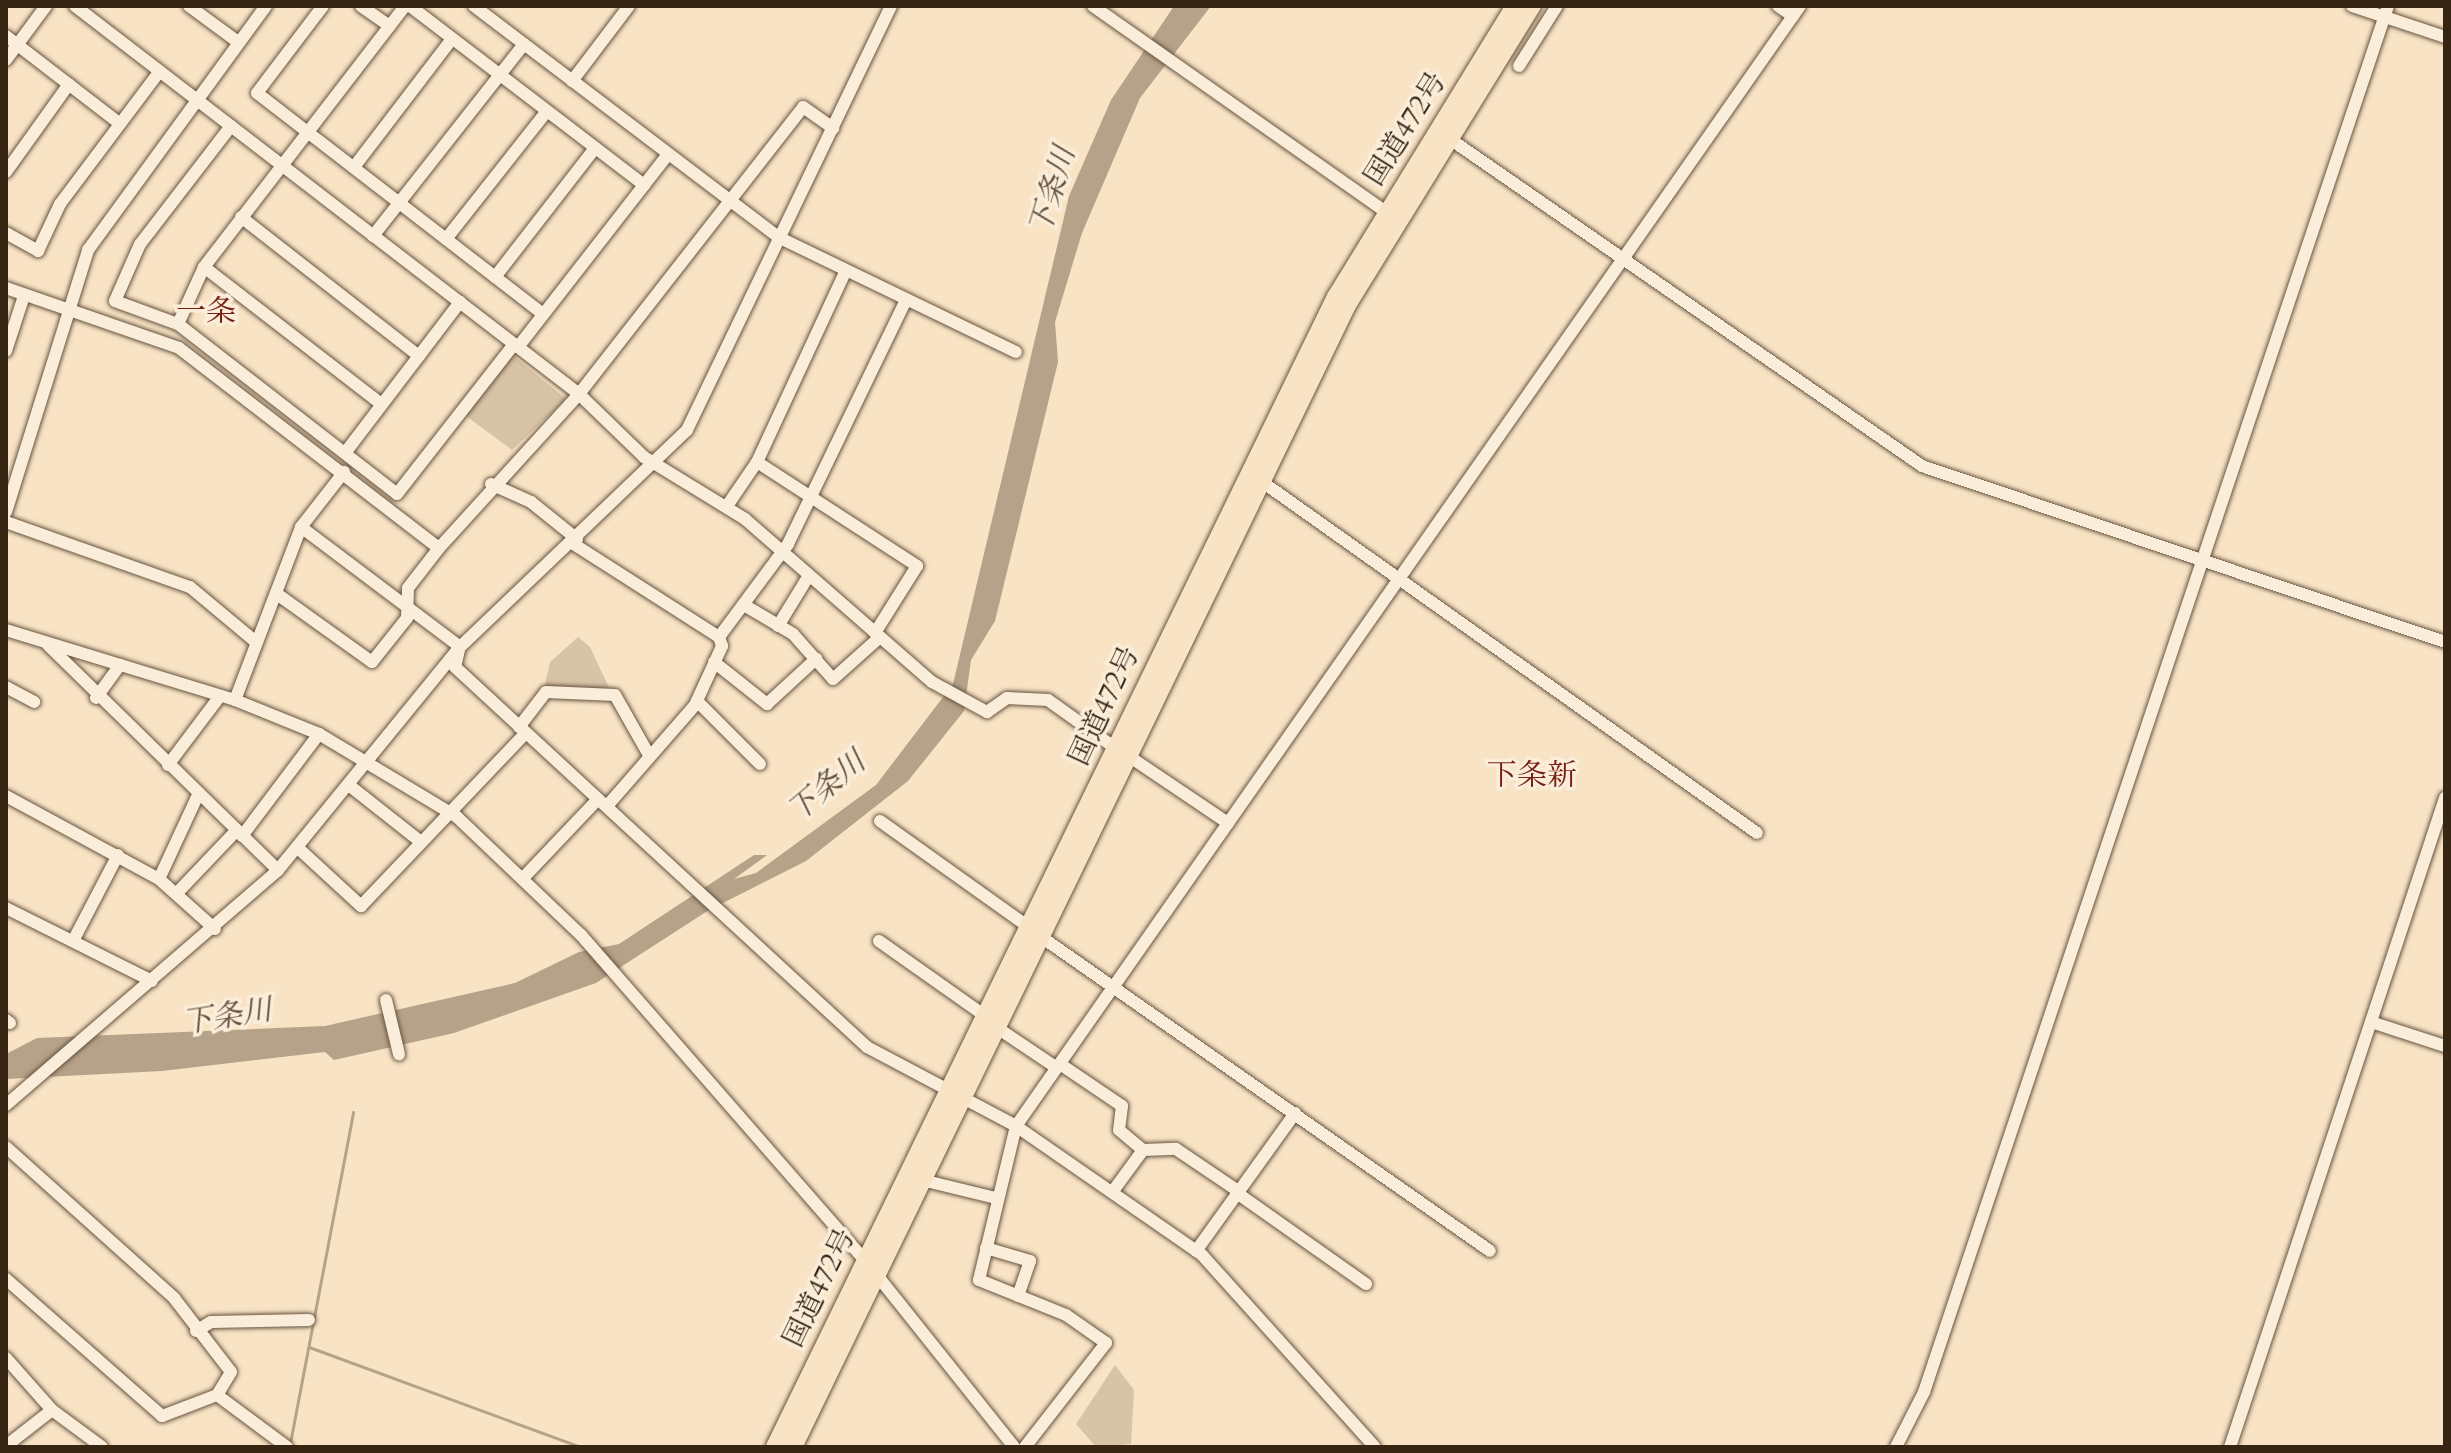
<!DOCTYPE html>
<meta charset="utf-8">
<style>
body{margin:0}
#map{position:relative;width:2451px;height:1453px;overflow:hidden;background:#f8e3c4;font-family:Cardo,"Noto Serif JP",serif}
div>[style]{position:absolute}
.green>*{inset:0;background:#d7c3a6}
.water>*{inset:0;background:#b6a288}
.stream>*{height:3px;margin:-1.5px;padding:0 1.5px;transform-origin:1.5px;border-radius:1.5px;background:#b6a288}
.roads{filter:drop-shadow(0 0 2px #675440) drop-shadow(0 0 2px #675440)}
.minor>*{height:12px;margin:-6px;padding:0 6px;transform-origin:6px;border-radius:6px;background:#faedd9}
.highway>*{height:18px;margin:-9px;padding:0 9px;transform-origin:9px;border-radius:9px;background:#f8e3c4}
span{translate:-50% -50%;white-space:nowrap;text-align:center;line-height:1.15;-webkit-text-stroke:7px #faedd9;paint-order:stroke}
.street-label{font-size:28px;color:#372514}
.water-label{font-size:30px;color:#63513d;font-style:italic}
.neighbourhood-label{font-size:30px;color:#7a1f14}
.frame{position:absolute;inset:0;border:8px solid #372514;pointer-events:none}
</style>
<div id="map">
<div class="green">
<div style="clip-path:polygon(511px 354px,566px 399px,512px 450px,466px 416px)"></div>
<div style="clip-path:polygon(578px 637px,590px 647px,611px 692px,544px 689px,550px 662px)"></div>
<div style="clip-path:polygon(1115px 1365px,1134px 1390px,1131px 1444px,1096px 1447px,1076px 1424px)"></div>
</div>
<div class="water">
<div style="clip-path:polygon(1174px 6px,1211px 6px,1140px 98px,1082px 233px,1055px 322px,1058px 362px,995px 621px,971px 660px,964px 711px,908px 781px,806px 861px,709px 910px,596px 983px,454px 1033px,334px 1060px,325px 1052px,162px 1071px,6px 1079px,6px 1054px,37px 1038px,325px 1026px,515px 983px,579px 952px,619px 944px,754px 855px,767px 855px,734px 879px,756px 873px,876px 785px,953px 684px,1069px 196px,1111px 100px)"></div>
</div>
<div class="stream">
<div style="left:309px;top:1347px;width:290px;rotate:20.2deg"></div>
<div style="left:290px;top:1443px;width:337px;rotate:-79.2deg"></div>
</div>
<div class="roads">
<div class="minor">
<div style="left:75px;top:6px;width:636px;rotate:37.59deg"></div>
<div style="left:579px;top:394px;width:91px;rotate:44.1deg"></div>
<div style="left:644px;top:457px;width:119px;rotate:31.5deg"></div>
<div style="left:745px;top:519px;width:248px;rotate:41.1deg"></div>
<div style="left:932px;top:682px;width:63px;rotate:28.6deg"></div>
<div style="left:987px;top:712px;width:24px;rotate:-35deg"></div>
<div style="left:1007px;top:698px;width:41px;rotate:2.8deg"></div>
<div style="left:1048px;top:700px;width:82px;rotate:35.6deg"></div>
<div style="left:189px;top:6px;width:61px;rotate:36.3deg"></div>
<div style="left:323px;top:6px;width:109px;rotate:127.2deg"></div>
<div style="left:257px;top:93px;width:361px;rotate:37.7deg"></div>
<div style="left:361px;top:6px;width:35px;rotate:35deg"></div>
<div style="left:410px;top:6px;width:295px;rotate:37.4deg"></div>
<div style="left:474px;top:6px;width:384px;rotate:37.2deg"></div>
<div style="left:780px;top:238px;width:262px;rotate:25.8deg"></div>
<div style="left:1093px;top:6px;width:358px;rotate:35.1deg"></div>
<div style="left:1778px;top:6px;width:18px;rotate:34deg"></div>
<div style="left:2352px;top:6px;width:98px;rotate:18.4deg"></div>
<div style="left:6px;top:36px;width:143px;rotate:37.6deg"></div>
<div style="left:6px;top:60px;width:67px;rotate:-53.5deg"></div>
<div style="left:1519px;top:66px;width:71px;rotate:-57.7deg"></div>
<div style="left:572px;top:81px;width:94px;rotate:-52.8deg"></div>
<div style="left:231px;top:126px;width:149px;rotate:127.6deg"></div>
<div style="left:140px;top:244px;width:62px;rotate:113.7deg"></div>
<div style="left:115px;top:301px;width:67px;rotate:20.1deg"></div>
<div style="left:178px;top:324px;width:277px;rotate:37.8deg"></div>
<div style="left:397px;top:494px;width:190px;rotate:-52deg"></div>
<div style="left:1450px;top:139px;width:574px;rotate:34.71deg"></div>
<div style="left:1922px;top:466px;width:552px;rotate:18.6deg"></div>
<div style="left:354px;top:167px;width:161px;rotate:-52.6deg"></div>
<div style="left:6px;top:172px;width:108px;rotate:-54.4deg"></div>
<div style="left:241px;top:217px;width:226px;rotate:38deg"></div>
<div style="left:6px;top:233px;width:37px;rotate:29deg"></div>
<div style="left:38px;top:251px;width:52px;rotate:-64.9deg"></div>
<div style="left:60px;top:204px;width:166px;rotate:-53.1deg"></div>
<div style="left:373px;top:236px;width:244px;rotate:-51.8deg"></div>
<div style="left:446px;top:239px;width:163px;rotate:-51.7deg"></div>
<div style="left:204px;top:267px;width:224px;rotate:37.7deg"></div>
<div style="left:495px;top:277px;width:163px;rotate:-52.2deg"></div>
<div style="left:6px;top:288px;width:183px;rotate:19.1deg"></div>
<div style="left:179px;top:348px;width:328px;rotate:37.6deg"></div>
<div style="left:178px;top:324px;width:63px;rotate:-65.5deg"></div>
<div style="left:204px;top:267px;width:329px;rotate:-52.4deg"></div>
<div style="left:518px;top:347px;width:244px;rotate:-52.1deg"></div>
<div style="left:6px;top:351px;width:55px;rotate:-71.9deg"></div>
<div style="left:345px;top:453px;width:190px;rotate:-52.7deg"></div>
<div style="left:757px;top:462px;width:191px;rotate:33deg"></div>
<div style="left:917px;top:566px;width:79px;rotate:122.1deg"></div>
<div style="left:1261px;top:481px;width:608px;rotate:35.36deg"></div>
<div style="left:491px;top:484px;width:44px;rotate:24.2deg"></div>
<div style="left:531px;top:502px;width:59px;rotate:38.8deg"></div>
<div style="left:727px;top:506px;width:53px;rotate:-55.7deg"></div>
<div style="left:757px;top:462px;width:209px;rotate:-65.1deg"></div>
<div style="left:6px;top:512px;width:275px;rotate:-72.6deg"></div>
<div style="left:88px;top:250px;width:302px;rotate:-53.9deg"></div>
<div style="left:6px;top:522px;width:195px;rotate:19.5deg"></div>
<div style="left:190px;top:587px;width:86px;rotate:39.8deg"></div>
<div style="left:301px;top:527px;width:199px;rotate:37deg"></div>
<div style="left:572px;top:543px;width:174px;rotate:32.6deg"></div>
<div style="left:277px;top:594px;width:117px;rotate:35.6deg"></div>
<div style="left:372px;top:662px;width:56px;rotate:-51.5deg"></div>
<div style="left:407px;top:618px;width:30px;rotate:-88deg"></div>
<div style="left:408px;top:588px;width:51px;rotate:-52.2deg"></div>
<div style="left:439px;top:548px;width:208px;rotate:-47.7deg"></div>
<div style="left:579px;top:394px;width:364px;rotate:-52deg"></div>
<div style="left:803px;top:107px;width:37px;rotate:35deg"></div>
<div style="left:744px;top:605px;width:57px;rotate:30.6deg"></div>
<div style="left:793px;top:634px;width:60px;rotate:48.4deg"></div>
<div style="left:833px;top:679px;width:63px;rotate:-41.8deg"></div>
<div style="left:778px;top:626px;width:57px;rotate:-58.5deg"></div>
<div style="left:6px;top:630px;width:239px;rotate:17deg"></div>
<div style="left:235px;top:700px;width:91px;rotate:22deg"></div>
<div style="left:319px;top:734px;width:161px;rotate:31deg"></div>
<div style="left:457px;top:817px;width:171px;rotate:43.6deg"></div>
<div style="left:581px;top:935px;width:430px;rotate:48.9deg"></div>
<div style="left:864px;top:1259px;width:241px;rotate:51.4deg"></div>
<div style="left:48px;top:645px;width:322px;rotate:44.4deg"></div>
<div style="left:459px;top:650px;width:17px;rotate:103deg"></div>
<div style="left:455px;top:667px;width:560px;rotate:42.69deg"></div>
<div style="left:867px;top:1047px;width:169px;rotate:27.9deg"></div>
<div style="left:1016px;top:1126px;width:226px;rotate:34.7deg"></div>
<div style="left:1202px;top:1255px;width:258px;rotate:48deg"></div>
<div style="left:714px;top:662px;width:68px;rotate:38.4deg"></div>
<div style="left:767px;top:704px;width:67px;rotate:-42.6deg"></div>
<div style="left:6px;top:687px;width:32px;rotate:28deg"></div>
<div style="left:96px;top:698px;width:41px;rotate:-54deg"></div>
<div style="left:235px;top:700px;width:185px;rotate:-69.1deg"></div>
<div style="left:301px;top:527px;width:70px;rotate:-52deg"></div>
<div style="left:697px;top:701px;width:89px;rotate:45deg"></div>
<div style="left:519px;top:727px;width:44px;rotate:-52.4deg"></div>
<div style="left:546px;top:692px;width:69px;rotate:2.5deg"></div>
<div style="left:615px;top:695px;width:69px;rotate:60.5deg"></div>
<div style="left:1127px;top:755px;width:122px;rotate:34deg"></div>
<div style="left:168px;top:765px;width:86px;rotate:-53deg"></div>
<div style="left:350px;top:786px;width:90px;rotate:38.3deg"></div>
<div style="left:6px;top:796px;width:174px;rotate:28.5deg"></div>
<div style="left:159px;top:879px;width:75px;rotate:41.8deg"></div>
<div style="left:607px;top:806px;width:134px;rotate:-48.9deg"></div>
<div style="left:695px;top:705px;width:65px;rotate:-65.4deg"></div>
<div style="left:722px;top:646px;width:9px;rotate:-108deg"></div>
<div style="left:719px;top:637px;width:116px;rotate:-53.4deg"></div>
<div style="left:788px;top:544px;width:271px;rotate:-64.2deg"></div>
<div style="left:880px;top:821px;width:181px;rotate:35.5deg"></div>
<div style="left:242px;top:836px;width:128px;rotate:-53deg"></div>
<div style="left:298px;top:848px;width:86px;rotate:42.6deg"></div>
<div style="left:361px;top:906px;width:238px;rotate:-46.4deg"></div>
<div style="left:525px;top:876px;width:106px;rotate:-46.5deg"></div>
<div style="left:159px;top:879px;width:95px;rotate:-65.1deg"></div>
<div style="left:177px;top:893px;width:87px;rotate:-46.4deg"></div>
<div style="left:6px;top:908px;width:163px;rotate:26.6deg"></div>
<div style="left:1040px;top:936px;width:549px;rotate:34.99deg"></div>
<div style="left:73px;top:941px;width:97px;rotate:-62.4deg"></div>
<div style="left:879px;top:941px;width:128px;rotate:35.2deg"></div>
<div style="left:386px;top:1000px;width:56px;rotate:76.5deg"></div>
<div style="left:6px;top:1020px;width:5px;rotate:37deg"></div>
<div style="left:2371px;top:1022px;width:78px;rotate:18deg"></div>
<div style="left:996px;top:1027px;width:73px;rotate:33.9deg"></div>
<div style="left:1060px;top:1064px;width:75px;rotate:34.1deg"></div>
<div style="left:1122px;top:1106px;width:24px;rotate:97deg"></div>
<div style="left:1119px;top:1130px;width:31px;rotate:40deg"></div>
<div style="left:1143px;top:1150px;width:33px;rotate:-2deg"></div>
<div style="left:1176px;top:1149px;width:75px;rotate:34.1deg"></div>
<div style="left:6px;top:1105px;width:359px;rotate:-40.8deg"></div>
<div style="left:278px;top:870px;width:288px;rotate:-50.8deg"></div>
<div style="left:460px;top:647px;width:314px;rotate:-43.7deg"></div>
<div style="left:687px;top:430px;width:471px;rotate:-64.3deg"></div>
<div style="left:6px;top:1147px;width:226px;rotate:41.9deg"></div>
<div style="left:174px;top:1298px;width:93px;rotate:52.4deg"></div>
<div style="left:231px;top:1372px;width:27px;rotate:121deg"></div>
<div style="left:217px;top:1395px;width:59px;rotate:159.1deg"></div>
<div style="left:162px;top:1416px;width:208px;rotate:-138.7deg"></div>
<div style="left:922px;top:1180px;width:76px;rotate:13.7deg"></div>
<div style="left:1113px;top:1191px;width:51px;rotate:-53.8deg"></div>
<div style="left:1237px;top:1193px;width:158px;rotate:35.2deg"></div>
<div style="left:986px;top:1248px;width:46px;rotate:16.5deg"></div>
<div style="left:1030px;top:1261px;width:37px;rotate:109deg"></div>
<div style="left:1196px;top:1251px;width:170px;rotate:-54.3deg"></div>
<div style="left:196px;top:1331px;width:17px;rotate:-31deg"></div>
<div style="left:211px;top:1322px;width:98px;rotate:-1.2deg"></div>
<div style="left:6px;top:1358px;width:69px;rotate:48.5deg"></div>
<div style="left:52px;top:1410px;width:62px;rotate:36.5deg"></div>
<div style="left:217px;top:1395px;width:87px;rotate:36.6deg"></div>
<div style="left:6px;top:1446px;width:58px;rotate:-38deg"></div>
<div style="left:1025px;top:1447px;width:132px;rotate:-52.1deg"></div>
<div style="left:1106px;top:1343px;width:49px;rotate:-145deg"></div>
<div style="left:1066px;top:1315px;width:94px;rotate:-158.1deg"></div>
<div style="left:979px;top:1280px;width:158px;rotate:-76.5deg"></div>
<div style="left:1016px;top:1126px;width:1367px;rotate:-55.01deg"></div>
<div style="left:1896px;top:1447px;width:62px;rotate:-63deg"></div>
<div style="left:1924px;top:1392px;width:1462px;rotate:-71.49deg"></div>
<div style="left:2230px;top:1447px;width:684px;rotate:-71.67deg"></div>
</div>
<div class="highway">
<div style="left:775px;top:1447px;width:1280px;rotate:-64deg"></div>
<div style="left:1336px;top:297px;width:342px;rotate:-58.4deg"></div>
<div style="left:793px;top:1447px;width:1269px;rotate:-64.12deg"></div>
<div style="left:1347px;top:305px;width:352px;rotate:-58.3deg"></div>
</div>
</div>
<div class="street-label">
<span style="left:1405px;top:129px;rotate:-58deg">国道472号</span>
<span style="left:1104px;top:706px;rotate:-65deg">国道472号</span>
<span style="left:819px;top:1288px;rotate:-64deg">国道472号</span>
</div>
<div class="water-label">
<span style="left:1053px;top:191px;rotate:-73deg">下条川</span>
<span style="left:827px;top:787px;rotate:-40deg">下条川</span>
<span style="left:227px;top:1017px;rotate:-9deg">下条川</span>
</div>
<div class="neighbourhood-label">
<span style="left:206px;top:312px">一条</span>
<span style="left:1532px;top:776px">下条新</span>
</div>
<div class="frame"></div>
</div>
